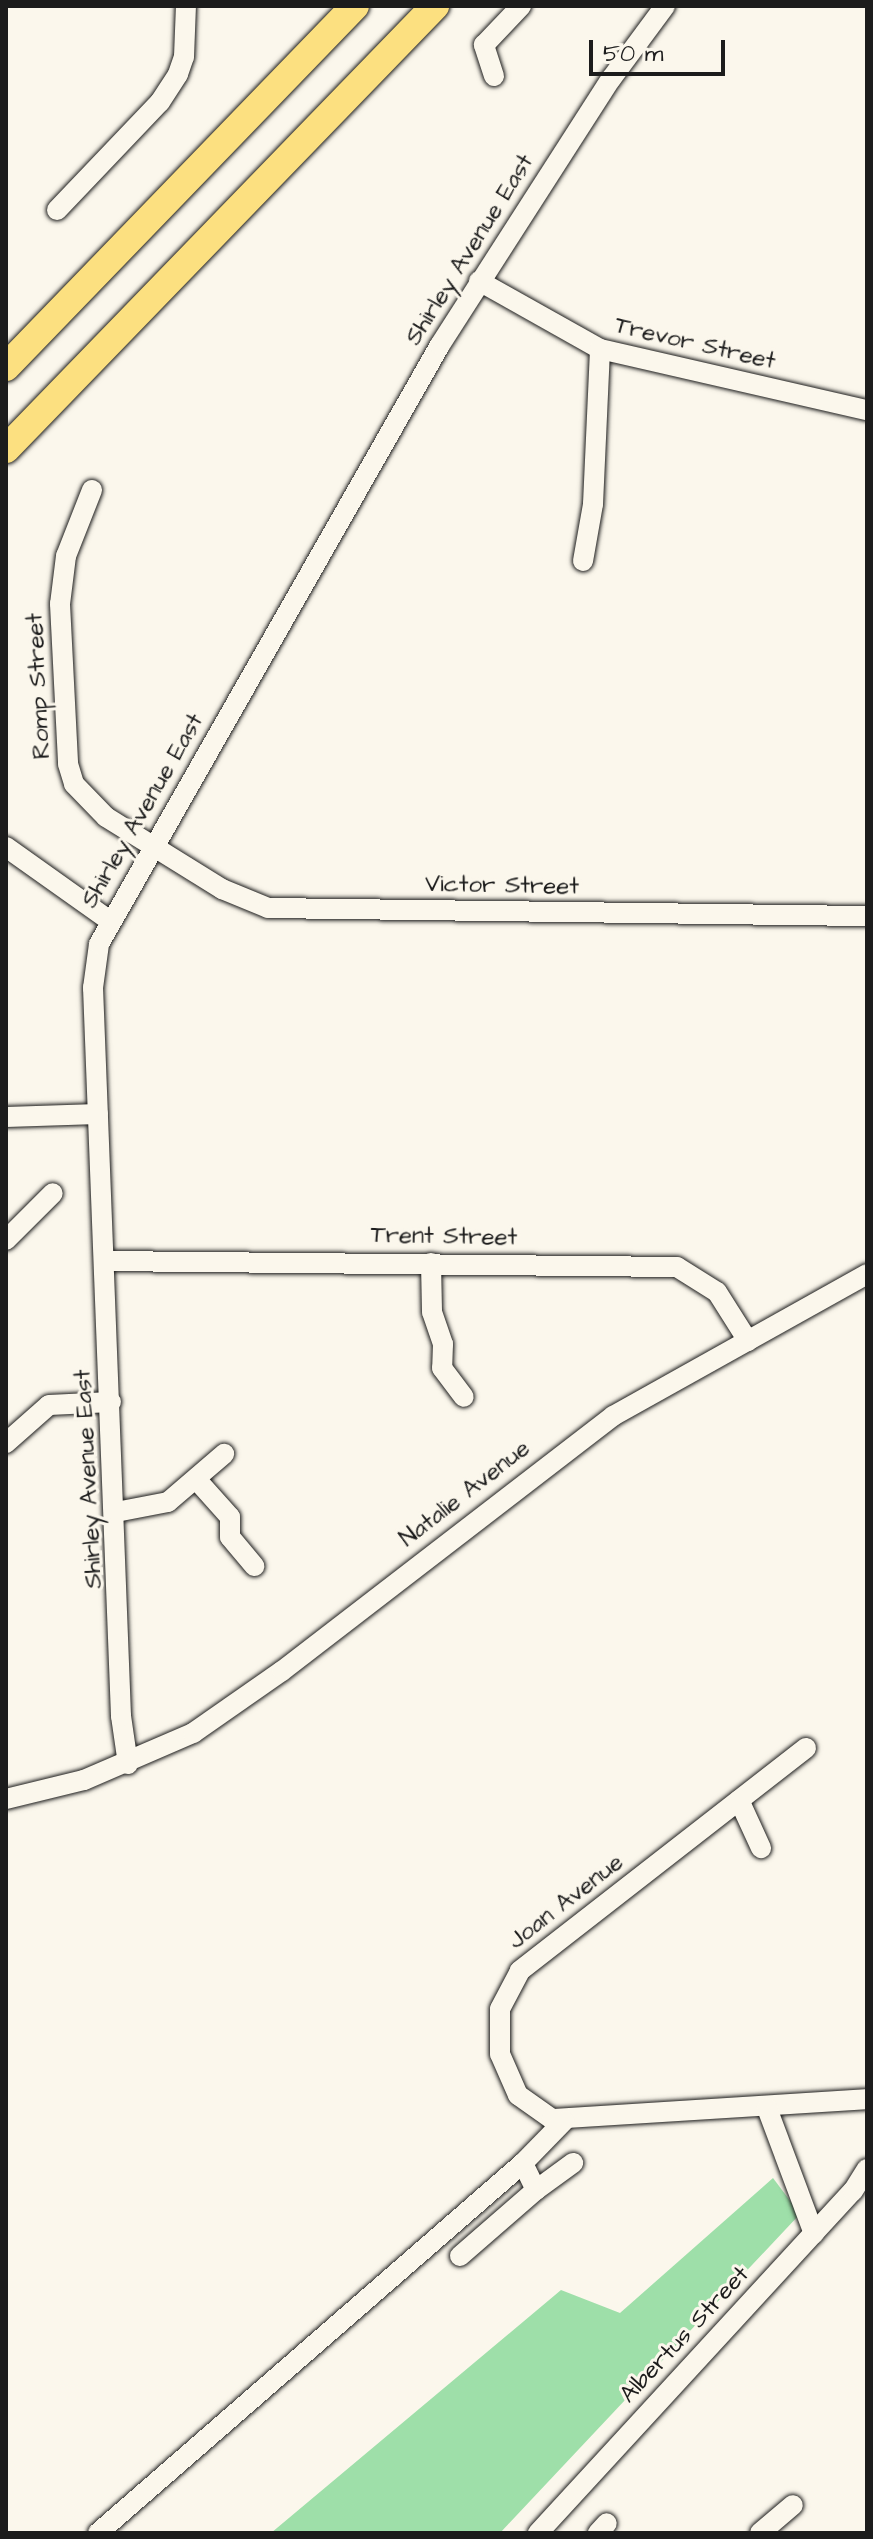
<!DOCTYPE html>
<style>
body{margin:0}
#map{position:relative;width:873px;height:2539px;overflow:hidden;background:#fbf7ec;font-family:"Architects Daughter",sans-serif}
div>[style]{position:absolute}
.green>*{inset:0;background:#9edfa9}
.roads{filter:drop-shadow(0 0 2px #1c1c1c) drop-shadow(0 0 2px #1c1c1c)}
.minor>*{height:20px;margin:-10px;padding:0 10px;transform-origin:10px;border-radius:10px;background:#fbf7ec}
.highway>*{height:28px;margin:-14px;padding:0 14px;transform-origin:14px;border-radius:14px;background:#fce080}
span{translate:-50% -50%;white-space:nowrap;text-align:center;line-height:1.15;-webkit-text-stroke:6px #fbf7ec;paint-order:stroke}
.street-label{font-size:24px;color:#1c1c1c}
.frame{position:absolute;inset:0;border:8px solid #1c1c1c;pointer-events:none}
.scale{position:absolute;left:589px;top:40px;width:136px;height:36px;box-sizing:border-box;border:4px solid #1c1c1c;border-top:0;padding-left:10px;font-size:24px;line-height:28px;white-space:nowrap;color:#1c1c1c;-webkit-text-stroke:6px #fbf7ec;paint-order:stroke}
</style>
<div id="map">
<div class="green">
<div style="clip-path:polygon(773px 2178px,800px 2214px,500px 2533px,271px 2533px,561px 2290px,620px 2313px)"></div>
</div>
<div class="roads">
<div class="minor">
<div style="left:494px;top:76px;width:33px;rotate:-108deg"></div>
<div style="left:484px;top:45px;width:54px;rotate:-46.5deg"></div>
<div style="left:57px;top:210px;width:149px;rotate:-46.4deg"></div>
<div style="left:160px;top:102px;width:33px;rotate:-57deg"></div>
<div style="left:178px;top:74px;width:18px;rotate:-71deg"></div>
<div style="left:184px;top:57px;width:51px;rotate:-87.8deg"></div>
<div style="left:479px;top:281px;width:139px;rotate:29.3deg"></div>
<div style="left:600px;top:349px;width:274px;rotate:12.9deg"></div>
<div style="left:92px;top:490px;width:71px;rotate:111.5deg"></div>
<div style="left:66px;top:556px;width:48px;rotate:97.1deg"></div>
<div style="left:60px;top:604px;width:160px;rotate:87.1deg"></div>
<div style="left:68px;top:764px;width:21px;rotate:73deg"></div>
<div style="left:74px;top:784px;width:46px;rotate:45.9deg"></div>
<div style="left:106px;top:817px;width:137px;rotate:31.8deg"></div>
<div style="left:222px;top:889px;width:50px;rotate:22.4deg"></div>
<div style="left:268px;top:908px;width:599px;rotate:0.77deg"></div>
<div style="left:583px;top:561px;width:58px;rotate:-80deg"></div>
<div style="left:593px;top:504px;width:155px;rotate:-87.4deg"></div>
<div style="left:6px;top:847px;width:128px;rotate:35.4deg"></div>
<div style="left:6px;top:1117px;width:92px;rotate:-1.9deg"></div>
<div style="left:6px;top:1240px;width:66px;rotate:-45deg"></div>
<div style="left:105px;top:1261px;width:572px;rotate:0.6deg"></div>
<div style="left:677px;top:1267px;width:47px;rotate:32deg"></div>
<div style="left:717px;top:1292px;width:58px;rotate:57.7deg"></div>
<div style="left:431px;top:1263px;width:49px;rotate:88.8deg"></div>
<div style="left:432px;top:1312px;width:34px;rotate:71deg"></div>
<div style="left:443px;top:1344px;width:24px;rotate:92deg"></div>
<div style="left:442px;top:1368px;width:36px;rotate:53deg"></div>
<div style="left:6px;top:1443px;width:57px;rotate:-41.5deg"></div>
<div style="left:49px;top:1405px;width:62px;rotate:-2.8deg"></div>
<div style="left:196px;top:1479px;width:51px;rotate:48.2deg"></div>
<div style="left:230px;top:1517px;width:20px;rotate:90deg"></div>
<div style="left:230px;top:1537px;width:38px;rotate:50deg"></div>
<div style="left:116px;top:1512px;width:53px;rotate:-10.9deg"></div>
<div style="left:168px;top:1502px;width:74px;rotate:-40.6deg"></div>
<div style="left:806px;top:1748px;width:363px;rotate:142.1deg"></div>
<div style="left:520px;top:1971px;width:43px;rotate:117.8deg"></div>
<div style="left:500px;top:2009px;width:45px;rotate:90deg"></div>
<div style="left:500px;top:2054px;width:45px;rotate:66.3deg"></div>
<div style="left:518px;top:2095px;width:42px;rotate:35.2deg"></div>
<div style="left:552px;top:2119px;width:316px;rotate:-3.6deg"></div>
<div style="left:128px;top:1764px;width:49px;rotate:-98.3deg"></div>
<div style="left:121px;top:1716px;width:729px;rotate:-92.2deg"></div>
<div style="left:93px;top:988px;width:44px;rotate:-82.2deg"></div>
<div style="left:99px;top:944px;width:689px;rotate:-60.35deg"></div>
<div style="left:440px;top:345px;width:316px;rotate:-57.3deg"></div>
<div style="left:611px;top:79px;width:91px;rotate:-53.5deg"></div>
<div style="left:6px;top:1799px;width:80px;rotate:-13.7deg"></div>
<div style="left:84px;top:1780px;width:119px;rotate:-23.3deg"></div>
<div style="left:193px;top:1733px;width:108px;rotate:-34.9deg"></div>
<div style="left:282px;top:1671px;width:418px;rotate:-37.6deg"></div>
<div style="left:613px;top:1416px;width:291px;rotate:-29.2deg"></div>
<div style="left:739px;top:1800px;width:53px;rotate:65.4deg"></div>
<div style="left:767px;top:2108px;width:134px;rotate:69.5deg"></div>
<div style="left:536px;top:2190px;width:46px;rotate:-36.1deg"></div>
<div style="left:460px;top:2256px;width:101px;rotate:-41deg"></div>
<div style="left:536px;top:2190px;width:30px;rotate:-116deg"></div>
<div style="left:98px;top:2533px;width:563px;rotate:-41.04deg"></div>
<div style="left:523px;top:2163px;width:59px;rotate:-45.7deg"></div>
<div style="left:538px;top:2533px;width:465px;rotate:-47.4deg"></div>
<div style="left:853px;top:2191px;width:26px;rotate:-58deg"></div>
<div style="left:598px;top:2533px;width:13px;rotate:-48deg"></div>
<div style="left:760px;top:2533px;width:43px;rotate:-40.3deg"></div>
</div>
<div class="highway">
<div style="left:6px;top:367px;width:502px;rotate:-45.97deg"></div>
<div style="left:6px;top:449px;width:617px;rotate:-45.92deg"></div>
</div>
</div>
<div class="street-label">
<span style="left:470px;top:250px;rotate:-58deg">Shirley Avenue East</span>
<span style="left:695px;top:344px;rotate:13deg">Trevor Street</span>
<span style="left:39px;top:686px;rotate:-93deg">Romp Street</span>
<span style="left:143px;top:811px;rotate:-60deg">Shirley Avenue East</span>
<span style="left:502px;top:886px;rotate:1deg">Victor Street</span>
<span style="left:444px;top:1237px;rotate:1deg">Trent Street</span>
<span style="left:89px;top:1479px;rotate:-93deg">Shirley Avenue East</span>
<span style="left:465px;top:1494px;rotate:-38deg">Natalie Avenue</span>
<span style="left:566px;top:1902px;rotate:-38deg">Joan Avenue</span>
<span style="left:685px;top:2335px;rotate:-47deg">Albertus Street</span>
</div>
<div class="frame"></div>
<div class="scale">50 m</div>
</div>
